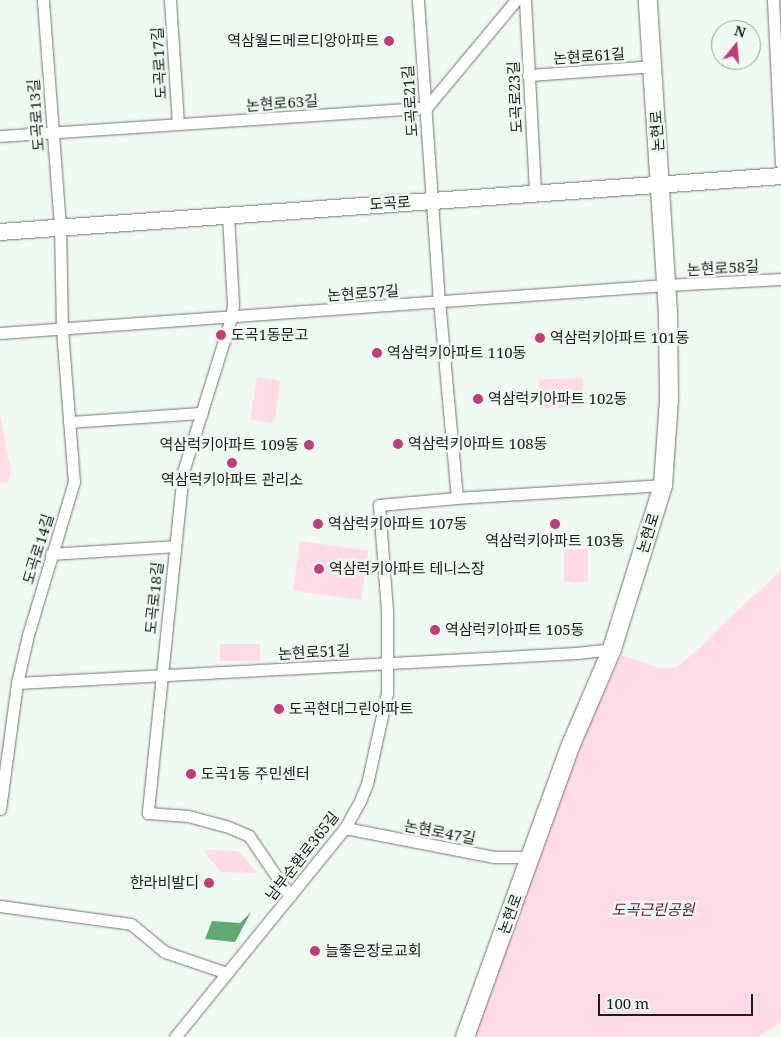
<!DOCTYPE html>
<meta charset="utf-8">
<style>
body{margin:0}
#map{position:relative;width:781px;height:1037px;overflow:hidden;background:#eff8f1;font-family:"Noto Serif","Noto Sans KR",serif}
div>[style]{position:absolute}
.green>*{inset:0;background:#fedbe7;transform-origin:0 0}
.water>*{inset:0;background:#61a974}
.roads{filter:drop-shadow(0 0 1px #707871) drop-shadow(0 0 1px #707871)}
.minor>*{height:11px;margin:-5.5px;padding:0 5.5px;transform-origin:5.5px;border-radius:5.5px;background:#fff}
.secondary>*{height:16px;margin:-8px;padding:0 8px;transform-origin:8px;border-radius:8px;background:#fff}
.primary>*{height:18px;margin:-9px;padding:0 9px;transform-origin:9px;border-radius:9px;background:#fff}
.dots>*{width:14px;height:14px;translate:-50% -50%;box-sizing:border-box;border:2px solid #eff8f1;border-radius:50%}
span{translate:-50% -50%;white-space:nowrap;text-align:center;line-height:1.15;-webkit-text-stroke:5px #eff8f1;paint-order:stroke}
.poi-label{font-size:15px;color:#1b1e1c}
.right{translate:-100% -50%;text-align:right}
.left{translate:0 -50%;text-align:left}
.street-label{font-size:15px;color:#1b1e1c}
.park-label{font-size:15px;color:#700e42;font-style:italic}
.north{position:absolute;left:711px;top:20px;width:50px;height:50px;box-sizing:border-box;background:#eff8f1;border:1px solid #9aa19c;border-radius:50%;rotate:17deg;font-size:14px;font-weight:700;line-height:20px;text-align:center;color:#1b1e1c}
.north::after{content:'';display:block;margin:auto;width:18px;height:22px;background:#c23c7c;clip-path:polygon(50% 0,100% 100%,50% 72%,0 100%)}
.scale{position:absolute;left:598px;top:994px;width:155px;height:22px;box-sizing:border-box;border:2px solid #1b1e1c;border-top:0;padding-left:6px;font-size:15px;line-height:18px;white-space:nowrap;color:#1b1e1c;-webkit-text-stroke:4px #eff8f1;paint-order:stroke}
</style>
<div id="map">
<div class="green">
<div style="left:257px;top:377px;width:24px;height:43px;rotate:9deg"></div>
<div style="left:583px;top:378px;width:29px;height:44px;rotate:88deg"></div>
<div style="clip-path:polygon(0 413px,11px 472px,8px 482px,0 483px)"></div>
<div style="left:300px;top:541px;width:69px;height:50px;rotate:8deg"></div>
<div style="left:588px;top:549px;width:33px;height:24px;rotate:90deg"></div>
<div style="clip-path:polygon(781px 571px,781px 1022px,757px 1037px,474px 1037px,547px 832px,592px 716px,622px 655px,660px 668px,676px 667px,698px 650px,725px 622px)"></div>
<div style="left:260px;top:644px;width:17px;height:40px;rotate:90deg"></div>
<div style="clip-path:polygon(203px 850px,238px 851px,258px 873px,221px 872px)"></div>
</div>
<div class="water">
<div style="clip-path:polygon(251px 912px,235px 942px,205px 939px,212px 921px,240px 923px)"></div>
</div>
<div class="roads">
<div class="minor">
<div style="left:170px;top:0;width:124px;rotate:86.3deg"></div>
<div style="left:525px;top:0;width:193px;rotate:87deg"></div>
<div style="left:773px;top:0;width:163px;rotate:87.2deg"></div>
<div style="left:528px;top:75px;width:125px;rotate:-4.1deg"></div>
<div style="left:0;top:136px;width:427px;rotate:-3.8deg"></div>
<div style="left:426px;top:108px;width:141px;rotate:-50.2deg"></div>
<div style="left:228px;top:215px;width:90px;rotate:86.8deg"></div>
<div style="left:233px;top:305px;width:13px;rotate:99deg"></div>
<div style="left:231px;top:318px;width:161px;rotate:107.3deg"></div>
<div style="left:183px;top:472px;width:343px;rotate:95.9deg"></div>
<div style="left:148px;top:813px;width:40px;rotate:4.3deg"></div>
<div style="left:188px;top:816px;width:39px;rotate:15deg"></div>
<div style="left:226px;top:826px;width:25px;rotate:23deg"></div>
<div style="left:249px;top:836px;width:73px;rotate:55.7deg"></div>
<div style="left:0;top:333px;width:668px;rotate:-4.12deg"></div>
<div style="left:666px;top:285px;width:115px;rotate:-3deg"></div>
<div style="left:69px;top:422px;width:133px;rotate:-3.9deg"></div>
<div style="left:457px;top:498px;width:206px;rotate:-3.6deg"></div>
<div style="left:51px;top:554px;width:124px;rotate:-3.7deg"></div>
<div style="left:17px;top:683px;width:560px;rotate:-3.07deg"></div>
<div style="left:576px;top:653px;width:36px;rotate:-6deg"></div>
<div style="left:0;top:809px;width:127px;rotate:-82.3deg"></div>
<div style="left:17px;top:683px;width:49px;rotate:-77.1deg"></div>
<div style="left:28px;top:635px;width:160px;rotate:-73.3deg"></div>
<div style="left:74px;top:482px;width:153px;rotate:-94.5deg"></div>
<div style="left:62px;top:329px;width:102px;rotate:-91.1deg"></div>
<div style="left:60px;top:227px;width:228px;rotate:-94.3deg"></div>
<div style="left:345px;top:828px;width:152px;rotate:11deg"></div>
<div style="left:494px;top:857px;width:37px"></div>
<div style="left:0;top:906px;width:132px;rotate:7.8deg"></div>
<div style="left:131px;top:924px;width:44px;rotate:39.5deg"></div>
<div style="left:165px;top:952px;width:65px;rotate:18.7deg"></div>
<div style="left:175px;top:1037px;width:269px;rotate:-50.9deg"></div>
<div style="left:345px;top:828px;width:31px;rotate:-61deg"></div>
<div style="left:360px;top:801px;width:18px;rotate:-68deg"></div>
<div style="left:367px;top:784px;width:93px;rotate:-77.6deg"></div>
<div style="left:387px;top:693px;width:82px;rotate:-90deg"></div>
<div style="left:387px;top:611px;width:106px;rotate:-94.3deg"></div>
<div style="left:379px;top:505px;width:78px;rotate:-5.1deg"></div>
<div style="left:457px;top:498px;width:197px;rotate:-95.2deg"></div>
<div style="left:439px;top:302px;width:303px;rotate:-94deg"></div>
</div>
<div class="secondary">
<div style="left:0;top:232px;width:783px;rotate:-4.1deg"></div>
</div>
<div class="primary">
<div style="left:465px;top:1037px;width:308px;rotate:-70.1deg"></div>
<div style="left:570px;top:747px;width:107px;rotate:-66.8deg"></div>
<div style="left:612px;top:649px;width:172px;rotate:-72.7deg"></div>
<div style="left:663px;top:485px;width:85px;rotate:-86deg"></div>
<div style="left:669px;top:400px;width:87px;rotate:-90.7deg"></div>
<div style="left:668px;top:313px;width:314px;rotate:-93.7deg"></div>
</div>
</div>
<div class="dots">
<div style="left:389px;top:41px;background:#c23c7c"></div>
<div style="left:221px;top:335px;background:#c23c7c"></div>
<div style="left:540px;top:338px;background:#c23c7c"></div>
<div style="left:377px;top:353px;background:#c23c7c"></div>
<div style="left:478px;top:399px;background:#c23c7c"></div>
<div style="left:398px;top:444px;background:#c23c7c"></div>
<div style="left:309px;top:445px;background:#c23c7c"></div>
<div style="left:232px;top:463px;background:#c23c7c"></div>
<div style="left:318px;top:524px;background:#c23c7c"></div>
<div style="left:555px;top:524px;background:#c23c7c"></div>
<div style="left:319px;top:569px;background:#c23c7c"></div>
<div style="left:435px;top:630px;background:#c23c7c"></div>
<div style="left:279px;top:709px;background:#c23c7c"></div>
<div style="left:191px;top:774px;background:#c23c7c"></div>
<div style="left:209px;top:883px;background:#c23c7c"></div>
<div style="left:315px;top:951px;background:#c23c7c"></div>
</div>
<div class="poi-label">
<span class="right" style="left:379px;top:41px">역삼월드메르디앙아파트</span>
<span class="left" style="left:231px;top:335px">도곡1동문고</span>
<span class="left" style="left:550px;top:338px">역삼럭키아파트 101동</span>
<span class="left" style="left:387px;top:353px">역삼럭키아파트 110동</span>
<span class="left" style="left:488px;top:399px">역삼럭키아파트 102동</span>
<span class="left" style="left:408px;top:444px">역삼럭키아파트 108동</span>
<span class="right" style="left:299px;top:445px">역삼럭키아파트 109동</span>
<span style="left:232px;top:480px">역삼럭키아파트 관리소</span>
<span class="left" style="left:328px;top:524px">역삼럭키아파트 107동</span>
<span style="left:555px;top:541px">역삼럭키아파트 103동</span>
<span class="left" style="left:329px;top:569px">역삼럭키아파트 테니스장</span>
<span class="left" style="left:445px;top:630px">역삼럭키아파트 105동</span>
<span class="left" style="left:289px;top:709px">도곡현대그린아파트</span>
<span class="left" style="left:201px;top:774px">도곡1동 주민센터</span>
<span class="right" style="left:199px;top:883px">한라비발디</span>
<span class="left" style="left:325px;top:951px">늘좋은장로교회</span>
</div>
<div class="street-label">
<span style="left:589px;top:56px;rotate:-4deg">논현로61길</span>
<span style="left:159px;top:63px;rotate:-93deg">도곡로17길</span>
<span style="left:515px;top:97px;rotate:-93deg">도곡로23길</span>
<span style="left:410px;top:101px;rotate:-94deg">도곡로21길</span>
<span style="left:282px;top:103px;rotate:-4deg">논현로63길</span>
<span style="left:36px;top:115px;rotate:-94deg">도곡로13길</span>
<span style="left:657px;top:131px;rotate:-94deg">논현로</span>
<span style="left:390px;top:203px;rotate:-4deg">도곡로</span>
<span style="left:723px;top:268px;rotate:-3deg">논현로58길</span>
<span style="left:363px;top:293px;rotate:-4deg">논현로57길</span>
<span style="left:648px;top:533px;rotate:-73deg">논현로</span>
<span style="left:38px;top:549px;rotate:-73deg">도곡로14길</span>
<span style="left:154px;top:598px;rotate:-84deg">도곡로18길</span>
<span style="left:314px;top:652px;rotate:-3deg">논현로51길</span>
<span style="left:440px;top:832px;rotate:11deg">논현로47길</span>
<span style="left:302px;top:856px;rotate:-52deg">남부순환로365길</span>
<span style="left:510px;top:914px;rotate:-70deg">논현로</span>
</div>
<div class="park-label">
<span style="left:653px;top:910px">도곡근린공원</span>
</div>
<div class="north">N</div>
<div class="scale">100 m</div>
</div>
